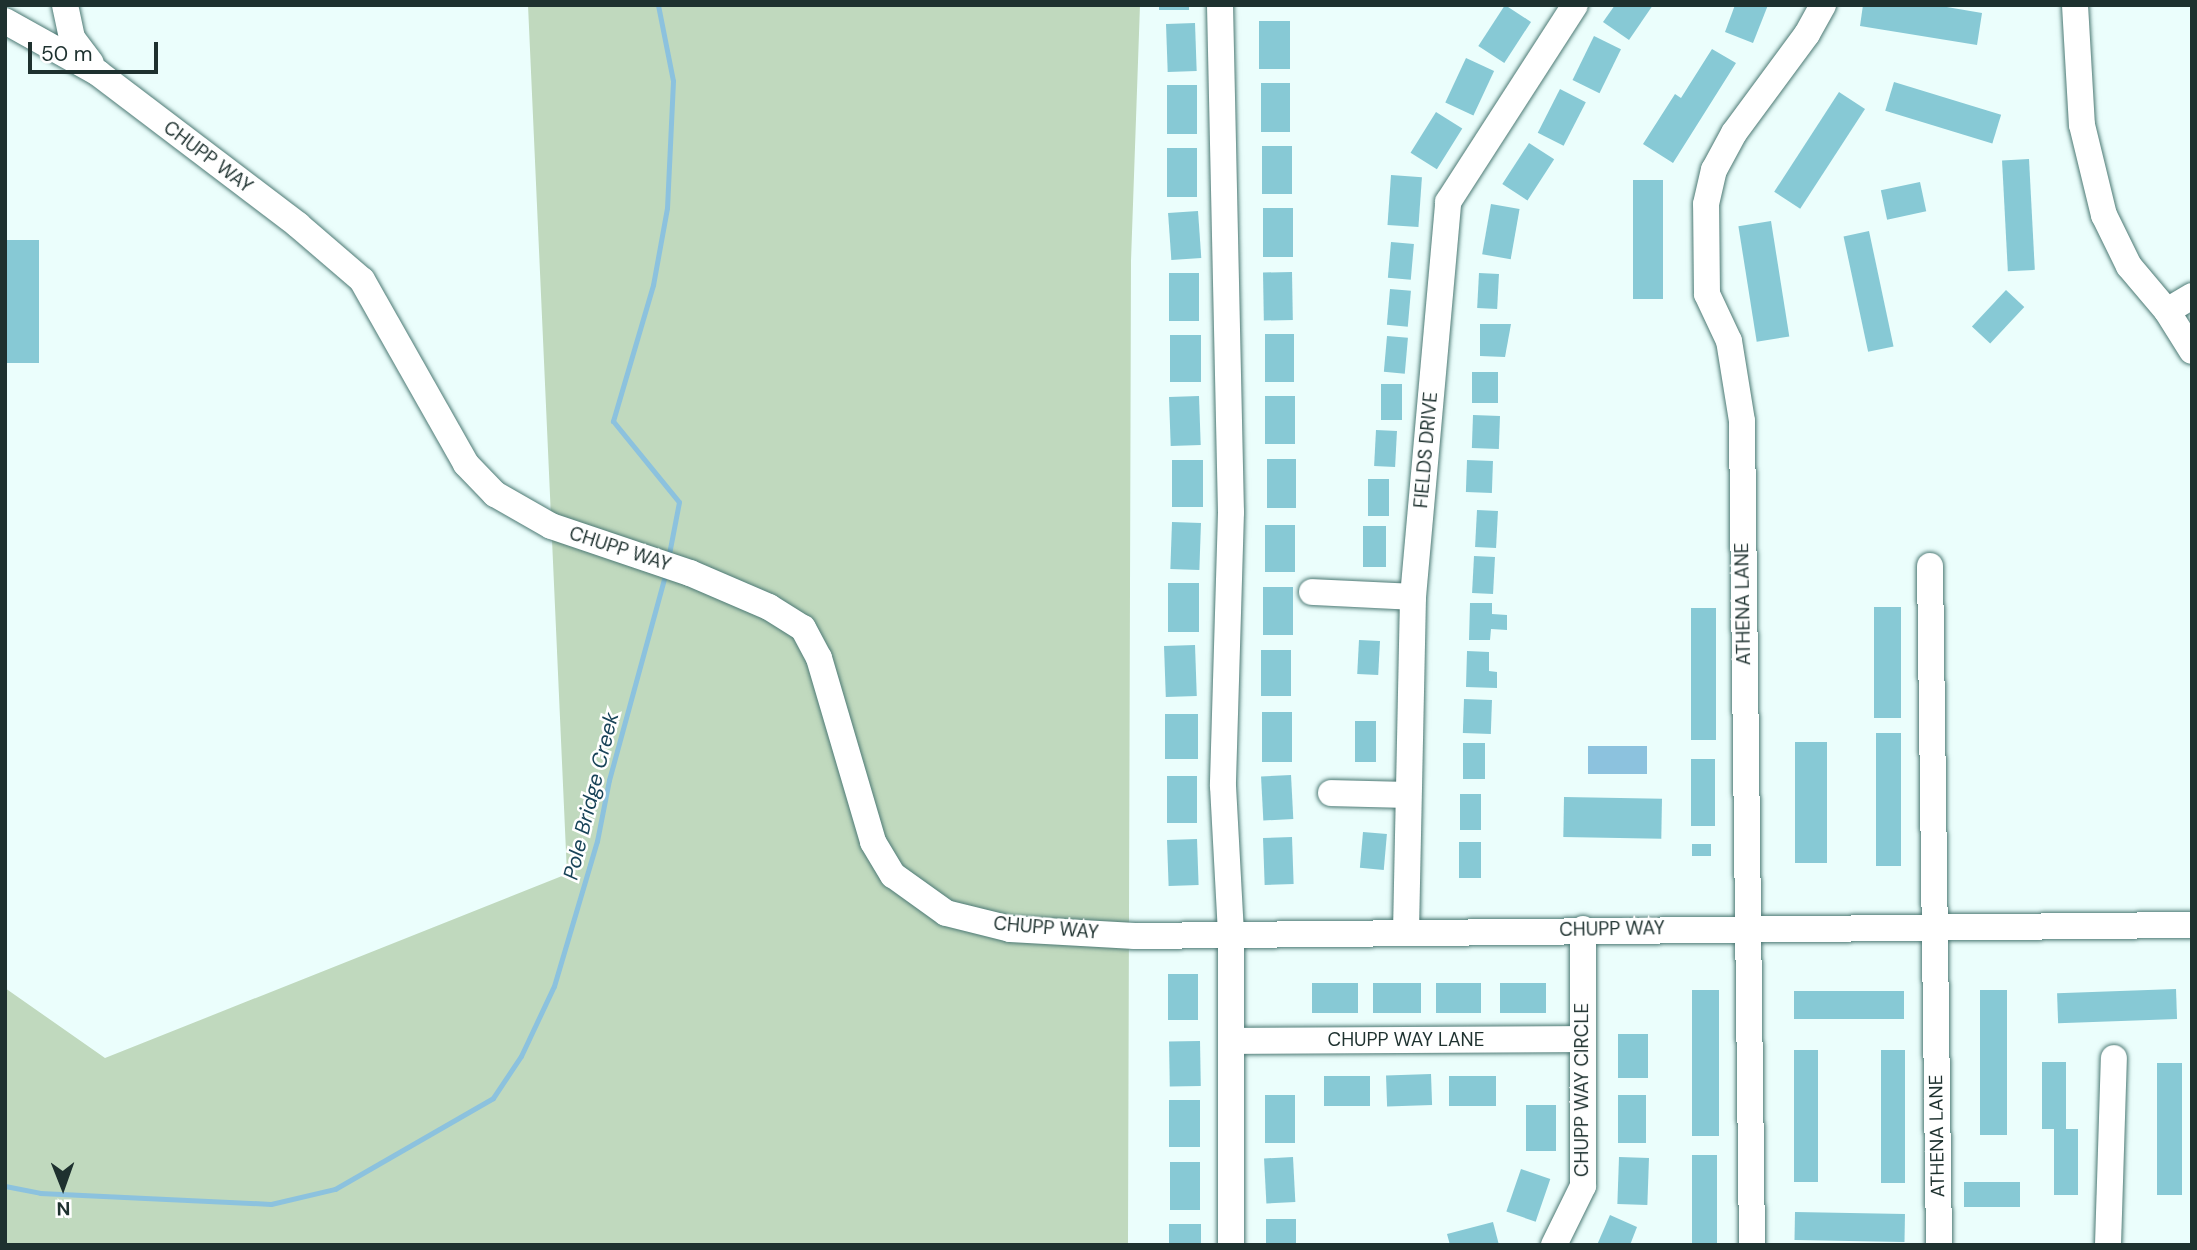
<!DOCTYPE html>
<style>
body{margin:0}
#map{position:relative;width:2197px;height:1250px;overflow:hidden;background:#ebfefc;font-family:"DM Sans",sans-serif}
div>[style]{position:absolute}
.green>*{inset:0;background:#c0d9be}
.water>*{inset:0;background:#8cc2de;transform-origin:0 0}
.stream>*{height:5px;margin:-2.5px;padding:0 2.5px;transform-origin:2.5px;border-radius:2.5px;background:#8cc2de}
.building>*{inset:0;background:#87c9d5;transform-origin:0 0}
.roads{filter:drop-shadow(0 0 2px #4c7974) drop-shadow(0 0 2px #4c7974)}
.minor>*{height:26px;margin:-13px;padding:0 13px;transform-origin:13px;border-radius:13px;background:#fff}
span{translate:-50% -50%;white-space:nowrap;text-align:center;line-height:1.15;-webkit-text-stroke:5px #fff;paint-order:stroke}
.street-label{font-size:19px;color:#1e312f}
.water-label{font-size:21px;color:#184358;font-style:italic}
.frame{position:absolute;inset:0;border:7px solid #1e312f;pointer-events:none}
.north{position:absolute;left:28px;top:1152px;width:70px;height:70px;-webkit-text-stroke:5px #fff;paint-order:stroke;rotate:179deg;font-size:19px;font-weight:700;line-height:28px;text-align:center;color:#1e312f}
.north::after{content:'';display:block;margin:auto;width:24px;height:32px;background:#1e312f;clip-path:polygon(50% 0,100% 100%,50% 72%,0 100%)}
.scale{position:absolute;left:28px;top:42px;width:130px;height:32px;box-sizing:border-box;border:4px solid #1e312f;border-top:0;padding-left:9px;font-size:21px;line-height:24px;white-space:nowrap;color:#1e312f;-webkit-text-stroke:5px #fff;paint-order:stroke}
</style>
<div id="map">
<div class="green">
<div style="clip-path:polygon(528px 5px,1140px 5px,1131px 261px,1128px 1245px,5px 1245px,5px 988px,105px 1058px,567px 874px)"></div>
</div>
<div class="water">
<div style="left:1588px;top:746px;width:59px;height:28px"></div>
</div>
<div class="stream">
<div style="left:658px;top:5px;width:77px;rotate:78.8deg"></div>
<div style="left:673px;top:81px;width:127px;rotate:92.7deg"></div>
<div style="left:667px;top:208px;width:78px;rotate:100.3deg"></div>
<div style="left:653px;top:285px;width:142px;rotate:106.4deg"></div>
<div style="left:613px;top:421px;width:104px;rotate:50.8deg"></div>
<div style="left:679px;top:502px;width:58px;rotate:100.9deg"></div>
<div style="left:5px;top:1186px;width:36px;rotate:11deg"></div>
<div style="left:40px;top:1193px;width:231px;rotate:2.7deg"></div>
<div style="left:271px;top:1204px;width:66px;rotate:-13.2deg"></div>
<div style="left:335px;top:1189px;width:182px;rotate:-29.9deg"></div>
<div style="left:493px;top:1098px;width:50px;rotate:-56.3deg"></div>
<div style="left:521px;top:1056px;width:77px;rotate:-64.8deg"></div>
<div style="left:554px;top:986px;width:151px;rotate:-73.5deg"></div>
<div style="left:597px;top:841px;width:62px;rotate:-78.9deg"></div>
<div style="left:609px;top:780px;width:216px;rotate:-74.7deg"></div>
</div>
<div class="building">
<div style="left:1159px;top:5px;width:30px;height:5px"></div>
<div style="left:1505px;top:5px;width:31px;height:49px;rotate:33deg"></div>
<div style="clip-path:polygon(1615px 5px,1653px 5px,1629px 40px,1603px 22px)"></div>
<div style="clip-path:polygon(1735px 5px,1768px 5px,1753px 43px,1725px 32px)"></div>
<div style="clip-path:polygon(1863px 5px,1935px 5px,1982px 13px,1977px 45px,1860px 26px)"></div>
<div style="left:1259px;top:21px;width:31px;height:48px"></div>
<div style="left:1195px;top:23px;width:48px;height:29px;rotate:88deg"></div>
<div style="left:1594px;top:36px;width:30px;height:49px;rotate:26deg"></div>
<div style="clip-path:polygon(1712px 49px,1736px 63px,1673px 163px,1643px 144px,1675px 94px,1681px 98px)"></div>
<div style="left:1466px;top:58px;width:31px;height:49px;rotate:25deg"></div>
<div style="left:1894px;top:82px;width:112px;height:30px;rotate:17deg"></div>
<div style="left:1261px;top:83px;width:29px;height:49px"></div>
<div style="left:1167px;top:85px;width:30px;height:49px"></div>
<div style="left:1560px;top:89px;width:29px;height:49px;rotate:27deg"></div>
<div style="left:1839px;top:92px;width:31px;height:119px;rotate:33deg"></div>
<div style="left:1436px;top:112px;width:31px;height:48px;rotate:32deg"></div>
<div style="left:1529px;top:143px;width:30px;height:49px;rotate:33deg"></div>
<div style="left:1262px;top:146px;width:30px;height:48px"></div>
<div style="left:1167px;top:148px;width:30px;height:49px"></div>
<div style="left:2029px;top:159px;width:111px;height:27px;rotate:87deg"></div>
<div style="left:1391px;top:175px;width:31px;height:50px;rotate:4deg"></div>
<div style="left:1663px;top:180px;width:119px;height:30px;rotate:90deg"></div>
<div style="left:1920px;top:182px;width:30px;height:40px;rotate:78deg"></div>
<div style="left:1491px;top:204px;width:29px;height:51px;rotate:10deg"></div>
<div style="left:1263px;top:208px;width:30px;height:49px"></div>
<div style="left:1198px;top:211px;width:47px;height:30px;rotate:86deg"></div>
<div style="left:1771px;top:221px;width:117px;height:33px;rotate:81deg"></div>
<div style="left:1869px;top:231px;width:118px;height:26px;rotate:78deg"></div>
<div style="left:5px;top:240px;width:34px;height:123px"></div>
<div style="left:1391px;top:242px;width:23px;height:36px;rotate:5deg"></div>
<div style="left:1292px;top:272px;width:48px;height:29px;rotate:89deg"></div>
<div style="left:1169px;top:273px;width:30px;height:48px"></div>
<div style="left:1479px;top:273px;width:20px;height:35px;rotate:3deg"></div>
<div style="left:1390px;top:289px;width:21px;height:36px;rotate:5deg"></div>
<div style="left:2006px;top:290px;width:25px;height:50px;rotate:43deg"></div>
<div style="clip-path:polygon(1480px 324px,1511px 324px,1505px 357px,1480px 356px)"></div>
<div style="left:1265px;top:334px;width:29px;height:48px"></div>
<div style="left:1170px;top:335px;width:31px;height:47px"></div>
<div style="left:1387px;top:336px;width:21px;height:36px;rotate:5deg"></div>
<div style="left:1472px;top:372px;width:26px;height:31px"></div>
<div style="left:1381px;top:384px;width:21px;height:36px"></div>
<div style="left:1199px;top:396px;width:49px;height:30px;rotate:88deg"></div>
<div style="left:1295px;top:396px;width:48px;height:30px;rotate:90deg"></div>
<div style="left:1473px;top:415px;width:27px;height:33px;rotate:2deg"></div>
<div style="left:1376px;top:430px;width:21px;height:36px;rotate:3deg"></div>
<div style="left:1267px;top:459px;width:29px;height:49px"></div>
<div style="left:1172px;top:460px;width:31px;height:47px"></div>
<div style="left:1467px;top:460px;width:26px;height:32px;rotate:2deg"></div>
<div style="left:1368px;top:479px;width:21px;height:37px"></div>
<div style="left:1477px;top:510px;width:21px;height:37px;rotate:3deg"></div>
<div style="left:1172px;top:522px;width:29px;height:47px;rotate:2deg"></div>
<div style="left:1265px;top:525px;width:30px;height:47px"></div>
<div style="left:1363px;top:526px;width:23px;height:41px"></div>
<div style="left:1474px;top:556px;width:21px;height:37px;rotate:3deg"></div>
<div style="left:1168px;top:583px;width:31px;height:49px"></div>
<div style="left:1263px;top:587px;width:30px;height:48px"></div>
<div style="clip-path:polygon(1470px 603px,1492px 603px,1492px 614px,1507px 615px,1507px 630px,1491px 629px,1490px 640px,1469px 640px)"></div>
<div style="left:1874px;top:607px;width:27px;height:111px"></div>
<div style="left:1691px;top:608px;width:25px;height:132px"></div>
<div style="left:1359px;top:640px;width:21px;height:34px;rotate:3deg"></div>
<div style="left:1195px;top:645px;width:51px;height:31px;rotate:88deg"></div>
<div style="left:1261px;top:650px;width:30px;height:46px"></div>
<div style="clip-path:polygon(1467px 651px,1489px 652px,1489px 671px,1497px 672px,1497px 688px,1466px 687px)"></div>
<div style="left:1464px;top:699px;width:28px;height:34px;rotate:2deg"></div>
<div style="left:1262px;top:712px;width:30px;height:50px"></div>
<div style="left:1165px;top:714px;width:33px;height:45px"></div>
<div style="left:1376px;top:721px;width:41px;height:21px;rotate:90deg"></div>
<div style="left:1876px;top:733px;width:25px;height:133px"></div>
<div style="left:1795px;top:742px;width:32px;height:121px"></div>
<div style="left:1463px;top:743px;width:22px;height:36px"></div>
<div style="left:1691px;top:759px;width:24px;height:67px"></div>
<div style="left:1291px;top:775px;width:44px;height:30px;rotate:87deg"></div>
<div style="left:1167px;top:776px;width:30px;height:47px"></div>
<div style="left:1460px;top:794px;width:21px;height:36px"></div>
<div style="left:1564px;top:797px;width:98px;height:40px;rotate:1deg"></div>
<div style="left:1363px;top:832px;width:24px;height:36px;rotate:5deg"></div>
<div style="left:1292px;top:837px;width:47px;height:29px;rotate:88deg"></div>
<div style="left:1197px;top:839px;width:46px;height:30px;rotate:88deg"></div>
<div style="left:1459px;top:842px;width:22px;height:36px"></div>
<div style="left:1692px;top:844px;width:19px;height:12px"></div>
<div style="left:1168px;top:974px;width:30px;height:46px"></div>
<div style="left:1312px;top:983px;width:46px;height:30px"></div>
<div style="left:1373px;top:983px;width:48px;height:30px"></div>
<div style="left:1436px;top:983px;width:45px;height:30px"></div>
<div style="left:1500px;top:983px;width:46px;height:30px"></div>
<div style="left:2176px;top:989px;width:30px;height:119px;rotate:88deg"></div>
<div style="left:1719px;top:990px;width:146px;height:27px;rotate:90deg"></div>
<div style="left:1980px;top:990px;width:27px;height:145px"></div>
<div style="left:1904px;top:991px;width:28px;height:110px;rotate:90deg"></div>
<div style="left:1618px;top:1034px;width:30px;height:44px"></div>
<div style="left:1200px;top:1041px;width:45px;height:31px;rotate:89deg"></div>
<div style="left:1794px;top:1050px;width:24px;height:132px"></div>
<div style="left:1881px;top:1050px;width:24px;height:133px"></div>
<div style="clip-path:polygon(2042px 1062px,2066px 1062px,2066px 1129px,2078px 1129px,2078px 1195px,2054px 1195px,2054px 1129px,2042px 1129px)"></div>
<div style="left:2157px;top:1063px;width:25px;height:132px"></div>
<div style="left:1431px;top:1074px;width:31px;height:45px;rotate:88deg"></div>
<div style="left:1324px;top:1076px;width:46px;height:30px"></div>
<div style="left:1449px;top:1076px;width:47px;height:30px"></div>
<div style="left:1265px;top:1095px;width:30px;height:48px"></div>
<div style="left:1618px;top:1095px;width:28px;height:48px"></div>
<div style="left:1169px;top:1100px;width:31px;height:47px"></div>
<div style="left:1526px;top:1105px;width:30px;height:46px"></div>
<div style="left:1692px;top:1155px;width:25px;height:90px"></div>
<div style="left:1293px;top:1157px;width:45px;height:29px;rotate:87deg"></div>
<div style="left:1619px;top:1157px;width:30px;height:47px;rotate:2deg"></div>
<div style="left:1170px;top:1162px;width:30px;height:48px"></div>
<div style="left:1521px;top:1169px;width:31px;height:45px;rotate:19deg"></div>
<div style="left:1964px;top:1182px;width:56px;height:25px"></div>
<div style="left:1795px;top:1212px;width:110px;height:28px;rotate:1deg"></div>
<div style="clip-path:polygon(1610px 1215px,1637px 1227px,1630px 1245px,1597px 1245px)"></div>
<div style="left:1266px;top:1219px;width:30px;height:26px"></div>
<div style="clip-path:polygon(1493px 1222px,1499px 1245px,1450px 1245px,1447px 1234px)"></div>
<div style="left:1169px;top:1224px;width:32px;height:21px"></div>
</div>
<div class="roads">
<div class="minor">
<div style="left:65px;top:5px;width:34px;rotate:78deg"></div>
<div style="left:72px;top:38px;width:31px;rotate:53deg"></div>
<div style="left:1220px;top:5px;width:507px;rotate:88.76deg"></div>
<div style="left:1231px;top:512px;width:274px;rotate:91.7deg"></div>
<div style="left:1223px;top:786px;width:148px;rotate:86.9deg"></div>
<div style="left:1231px;top:934px;width:311px;rotate:90deg"></div>
<div style="left:2075px;top:5px;width:120px;rotate:86.7deg"></div>
<div style="left:2082px;top:125px;width:93px;rotate:76.3deg"></div>
<div style="left:2104px;top:215px;width:57px;rotate:63.9deg"></div>
<div style="left:2129px;top:266px;width:59px;rotate:49.8deg"></div>
<div style="left:2167px;top:311px;width:47px;rotate:58deg"></div>
<div style="left:5px;top:21px;width:107px;rotate:29.2deg"></div>
<div style="left:98px;top:73px;width:251px;rotate:37.2deg"></div>
<div style="left:298px;top:225px;width:84px;rotate:40.7deg"></div>
<div style="left:362px;top:280px;width:211px;rotate:60.5deg"></div>
<div style="left:466px;top:464px;width:42px;rotate:46deg"></div>
<div style="left:495px;top:494px;width:64px;rotate:29.7deg"></div>
<div style="left:551px;top:526px;width:147px;rotate:18.7deg"></div>
<div style="left:690px;top:573px;width:86px;rotate:23.3deg"></div>
<div style="left:769px;top:607px;width:40px;rotate:32deg"></div>
<div style="left:803px;top:628px;width:34px;rotate:62deg"></div>
<div style="left:819px;top:658px;width:192px;rotate:73.6deg"></div>
<div style="left:873px;top:842px;width:39px;rotate:59deg"></div>
<div style="left:893px;top:875px;width:65px;rotate:35.6deg"></div>
<div style="left:946px;top:913px;width:66px;rotate:14deg"></div>
<div style="left:1010px;top:929px;width:125px;rotate:3.2deg"></div>
<div style="left:1135px;top:936px;width:1057px;rotate:-0.6deg"></div>
<div style="left:2167px;top:311px;width:29px;rotate:-31deg"></div>
<div style="left:1930px;top:566px;width:679px;rotate:89.24deg"></div>
<div style="left:1312px;top:592px;width:101px;rotate:2.8deg"></div>
<div style="left:1331px;top:793px;width:75px;rotate:1.5deg"></div>
<div style="left:1406px;top:931px;width:334px;rotate:-88.8deg"></div>
<div style="left:1413px;top:597px;width:397px;rotate:-84.9deg"></div>
<div style="left:1448px;top:202px;width:234px;rotate:-57.2deg"></div>
<div style="left:1231px;top:1041px;width:350px;rotate:-0.3deg"></div>
<div style="left:1554px;top:1245px;width:66px;rotate:-63.8deg"></div>
<div style="left:1583px;top:1186px;width:257px;rotate:-90deg"></div>
<div style="left:1752px;top:1245px;width:824px;rotate:-90.7deg"></div>
<div style="left:1742px;top:421px;width:81px;rotate:-99.2deg"></div>
<div style="left:1729px;top:341px;width:52px;rotate:-115.1deg"></div>
<div style="left:1707px;top:294px;width:90px;rotate:-90.6deg"></div>
<div style="left:1706px;top:204px;width:35px;rotate:-77deg"></div>
<div style="left:1714px;top:170px;width:42px;rotate:-61.6deg"></div>
<div style="left:1734px;top:133px;width:123px;rotate:-53.6deg"></div>
<div style="left:1807px;top:34px;width:33px;rotate:-61deg"></div>
<div style="left:2108px;top:1245px;width:187px;rotate:-88.2deg"></div>
</div>
</div>
<div class="street-label">
<span style="left:208px;top:157px;rotate:37deg">CHUPP WAY</span>
<span style="left:1426px;top:450px;rotate:-85deg">FIELDS DRIVE</span>
<span style="left:620px;top:549px;rotate:18deg">CHUPP WAY</span>
<span style="left:1743px;top:604px;rotate:-91deg">ATHENA LANE</span>
<span style="left:1046px;top:928px;rotate:5deg">CHUPP WAY</span>
<span style="left:1612px;top:929px;rotate:-1deg">CHUPP WAY</span>
<span style="left:1406px;top:1040px">CHUPP WAY LANE</span>
<span style="left:1582px;top:1090px;rotate:-90deg">CHUPP WAY CIRCLE</span>
<span style="left:1937px;top:1136px;rotate:-91deg">ATHENA LANE</span>
</div>
<div class="water-label">
<span style="left:591px;top:796px;rotate:-76deg">Pole Bridge Creek</span>
</div>
<div class="frame"></div>
<div class="north">N</div>
<div class="scale">50 m</div>
</div>
